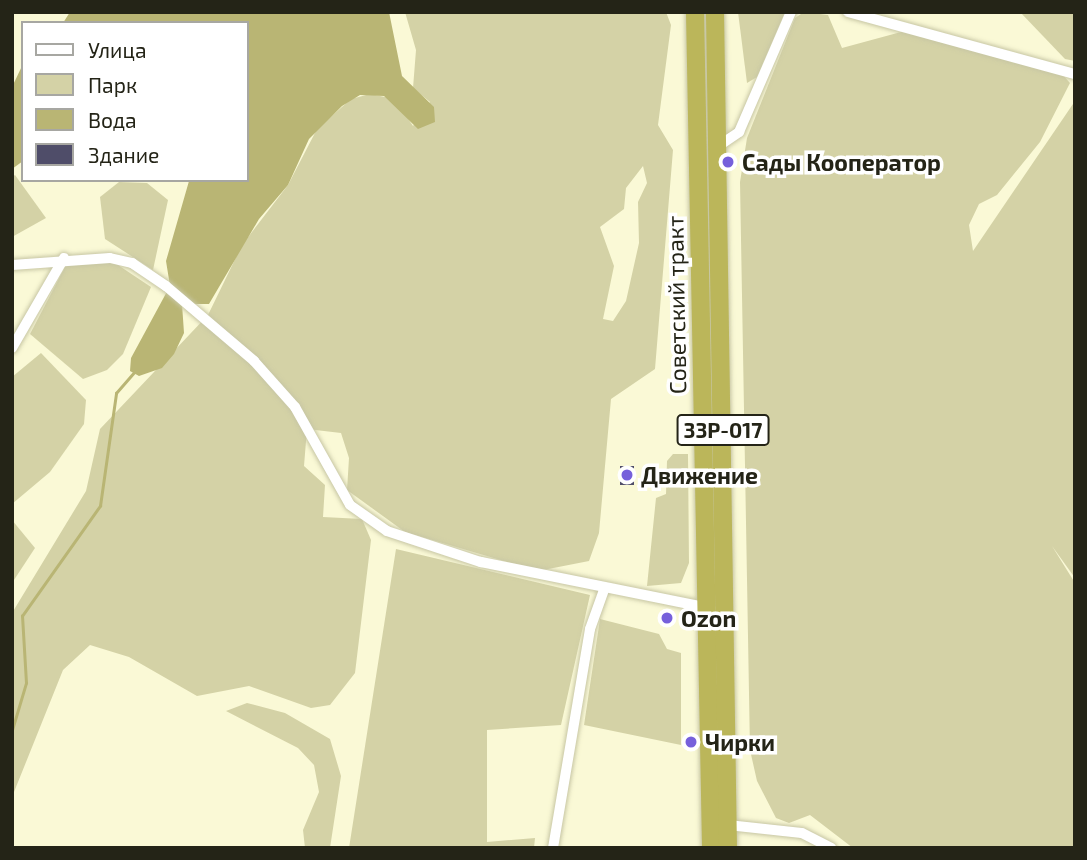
<!DOCTYPE html>
<meta charset="utf-8">
<style>
body{margin:0}
#map{position:relative;width:1087px;height:860px;overflow:hidden;background:#faf9d6;font-family:"Exo 2",sans-serif}
div>[style]{position:absolute}
.green>*{inset:0;background:#d4d2a6}
.water>*{inset:0;background:#b9b574}
.stream>*{height:2.5px;margin:-1.25px;padding:0 1.25px;transform-origin:1.25px;border-radius:1.25px;background:#b9b574}
.building>*{inset:0;background:#4f4d69;transform-origin:0 0}
.roads{filter:drop-shadow(0 0 2px #c7c6a4) drop-shadow(0 0 2px #c7c6a4)}
.street>*{height:10px;margin:-5px;padding:0 5px;transform-origin:5px;border-radius:5px;background:#fff}
.highway>*{height:18px;margin:-9px;padding:0 9px;transform-origin:9px;border-radius:9px;background:#bbb65a}
.dots>*{width:19px;height:19px;translate:-50% -50%;box-sizing:border-box;border:4px solid #fff;border-radius:50%}
span{translate:-50% -50%;white-space:nowrap;text-align:center;line-height:1.15;-webkit-text-stroke:7px #fff;paint-order:stroke}
.shield-label span{padding:2px 5px;background:#fff;border:2px solid;border-radius:5px;-webkit-text-stroke-width:0}
.shield-label{font-size:21px;color:#242417;font-weight:700}
.poi-label{font-size:23px;color:#242417;font-weight:700}
.left{translate:0 -50%;text-align:left}
.street-label{font-size:23px;color:#242417}
.frame{position:absolute;inset:0;border:14px solid #242417;pointer-events:none}
.legend{position:absolute;left:21px;top:21px;width:228px;height:161px;box-sizing:border-box;background:#fff;border:2px solid #a7a7a2;margin:0;padding:9px 12px;list-style:none;font-size:21px;color:#242417}
.legend li{display:flex;align-items:center;gap:14px;height:35px}
.legend b{width:35px;border:2px solid #a7a7a2}
</style>
<div id="map">
<div class="green">
<div style="clip-path:polygon(evenodd,405px 12px,666px 12px,671px 25px,658px 125px,673px 150px,655px 369px,611px 399px,599px 533px,589px 561px,538px 571px,405px 532px,347px 490px,349px 458px,341px 433px,307px 429px,304px 466px,325px 485px,323px 517px,362px 519px,371px 540px,355px 673px,330px 705px,311px 708px,249px 686px,197px 696px,129px 657px,90px 645px,63px 670px,12px 797px,12px 613px,86px 491px,100px 429px,208px 315px,242px 245px,288px 185px,317px 129px,351px 99px,370px 94px,395px 99px,413px 126px,430px 102px,413px 88px,416px 50px,405px 12px,643px 166px,647px 183px,638px 202px,639px 243px,626px 301px,613px 321px,603px 319px,614px 266px,600px 227px,624px 209px,626px 188px,643px 166px)"></div>
<div style="clip-path:polygon(738px 12px,785px 12px,757px 77px,747px 83px)"></div>
<div style="clip-path:polygon(804px 12px,828px 15px,842px 48px,912px 29px,1062px 74px,1070px 83px,1040px 142px,997px 195px,979px 204px,969px 225px,973px 251px,1075px 101px,1075px 578px,1052px 546px,1075px 583px,1075px 848px,853px 848px,810px 815px,789px 823px,776px 818px,757px 781px,750px 750px,740px 182px,747px 138px,795px 18px)"></div>
<div style="clip-path:polygon(1020px 12px,1075px 12px,1075px 61px,1065px 59px)"></div>
<div style="clip-path:polygon(15px 175px,46px 218px,12px 237px,12px 177px)"></div>
<div style="clip-path:polygon(119px 182px,147px 183px,168px 200px,153px 270px,105px 239px,100px 197px)"></div>
<div style="clip-path:polygon(86px 258px,109px 259px,151px 287px,123px 354px,107px 370px,83px 379px,30px 334px,65px 267px)"></div>
<div style="clip-path:polygon(41px 353px,86px 400px,84px 424px,50px 472px,12px 504px,12px 377px)"></div>
<div style="clip-path:polygon(673px 454px,688px 454px,689px 563px,681px 583px,647px 586px,656px 498px,666px 494px,667px 461px)"></div>
<div style="clip-path:polygon(12px 520px,35px 548px,12px 583px)"></div>
<div style="clip-path:polygon(396px 549px,590px 595px,561px 725px,487px 730px,487px 842px,535px 838px,534px 848px,349px 848px)"></div>
<div style="clip-path:polygon(600px 619px,659px 634px,667px 649px,681px 653px,681px 745px,584px 725px)"></div>
<div style="clip-path:polygon(247px 703px,285px 713px,330px 739px,341px 776px,330px 848px,305px 848px,303px 830px,319px 792px,314px 765px,298px 748px,226px 711px)"></div>
</div>
<div class="water">
<div style="clip-path:polygon(70px 12px,389px 12px,402px 76px,434px 107px,435px 122px,418px 129px,384px 96px,360px 95px,342px 106px,309px 139px,288px 185px,259px 219px,209px 304px,182px 304px,184px 333px,174px 354px,162px 368px,139px 376px,130px 371px,131px 358px,170px 286px,166px 261px,189px 181px,247px 180px,247px 23px,63px 23px)"></div>
<div style="clip-path:polygon(23px 64px,23px 161px,12px 169px,12px 87px)"></div>
</div>
<div class="stream">
<div style="left:12px;top:730px;width:49px;rotate:-73.4deg"></div>
<div style="left:26px;top:683px;width:67px;rotate:-93.4deg"></div>
<div style="left:22px;top:616px;width:135px;rotate:-54.7deg"></div>
<div style="left:100px;top:506px;width:114px;rotate:-81.9deg"></div>
<div style="left:116px;top:393px;width:28px;rotate:-49deg"></div>
</div>
<div class="building">
<div style="left:620px;top:466px;width:14px;height:19px"></div>
</div>
<div class="roads">
<div class="street">
<div style="left:848px;top:12px;width:235px;rotate:15.3deg"></div>
<div style="left:717px;top:147px;width:27px;rotate:-34deg"></div>
<div style="left:739px;top:132px;width:131px;rotate:-66.6deg"></div>
<div style="left:12px;top:265px;width:98px;rotate:-4.1deg"></div>
<div style="left:110px;top:258px;width:23px;rotate:13deg"></div>
<div style="left:132px;top:263px;width:41px;rotate:34.1deg"></div>
<div style="left:166px;top:286px;width:116px;rotate:40.4deg"></div>
<div style="left:254px;top:361px;width:62px;rotate:48.3deg"></div>
<div style="left:295px;top:407px;width:112px;rotate:60.7deg"></div>
<div style="left:350px;top:505px;width:45px;rotate:35.1deg"></div>
<div style="left:387px;top:531px;width:99px;rotate:18.3deg"></div>
<div style="left:481px;top:562px;width:234px;rotate:11.4deg"></div>
<div style="left:12px;top:348px;width:104px;rotate:-60deg"></div>
<div style="left:728px;top:825px;width:74px;rotate:6.2deg"></div>
<div style="left:802px;top:833px;width:33px;rotate:27deg"></div>
<div style="left:553px;top:848px;width:222px;rotate:-80.4deg"></div>
<div style="left:590px;top:629px;width:41px;rotate:-70.3deg"></div>
</div>
<div class="highway">
<div style="left:695px;top:12px;width:836px;rotate:88.9deg"></div>
<div style="left:715px;top:12px;width:836px;rotate:89.11deg"></div>
</div>
</div>
<div class="dots">
<div style="left:728px;top:162px;background:#7660db"></div>
<div style="left:627px;top:475px;background:#7660db"></div>
<div style="left:667px;top:618px;background:#7660db"></div>
<div style="left:691px;top:742px;background:#7660db"></div>
</div>
<div class="shield-label">
<span style="left:723px;top:430px">33Р-017</span>
</div>
<div class="poi-label">
<span class="left" style="left:742px;top:162px">Сады Кооператор</span>
<span class="left" style="left:641px;top:475px">Движение</span>
<span class="left" style="left:681px;top:618px">Ozon</span>
<span class="left" style="left:705px;top:742px">Чирки</span>
</div>
<div class="street-label">
<span style="left:676px;top:305px;rotate:-91deg">Советский тракт</span>
</div>
<div class="frame"></div>
<ul class="legend">
<li><b style="height:9px;background:#fff"></b>Улица</li>
<li><b style="height:19px;background:#d4d2a6"></b>Парк</li>
<li><b style="height:19px;background:#b9b574"></b>Вода</li>
<li><b style="height:19px;background:#4f4d69"></b>Здание</li>
</ul>
</div>
